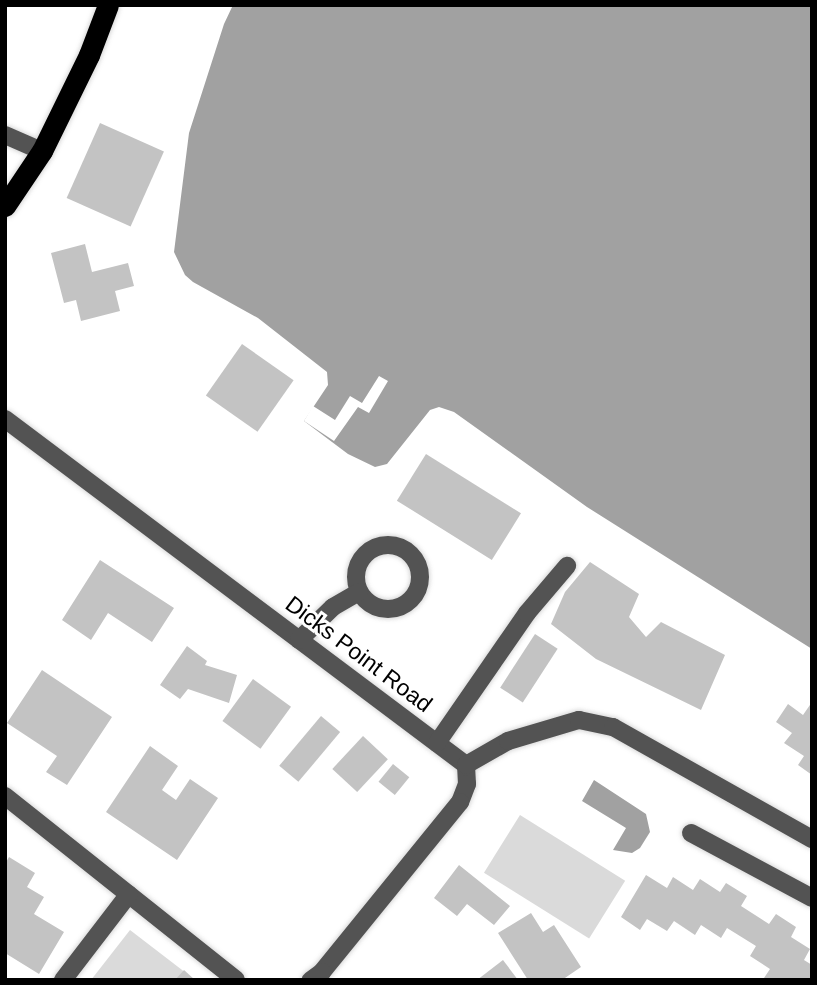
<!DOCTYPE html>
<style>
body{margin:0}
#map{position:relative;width:817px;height:985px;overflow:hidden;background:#fff;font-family:Arial,sans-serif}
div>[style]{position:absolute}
.green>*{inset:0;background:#dadada;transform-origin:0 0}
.water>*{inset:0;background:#a1a1a1}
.pier>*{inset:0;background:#fff}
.building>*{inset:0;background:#c3c3c3;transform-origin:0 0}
.roads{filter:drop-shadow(0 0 2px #dbdbdb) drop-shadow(0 0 2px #dbdbdb)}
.minor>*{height:18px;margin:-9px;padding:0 9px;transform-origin:9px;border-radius:9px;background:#535353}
.minor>.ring{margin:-9px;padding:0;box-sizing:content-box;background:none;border:18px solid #535353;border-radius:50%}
.highway>*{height:21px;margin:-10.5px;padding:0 10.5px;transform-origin:10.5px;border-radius:10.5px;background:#000}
span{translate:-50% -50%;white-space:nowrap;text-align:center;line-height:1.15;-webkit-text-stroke:6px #fff;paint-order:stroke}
.street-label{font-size:23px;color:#000}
.frame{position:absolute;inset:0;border:7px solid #000;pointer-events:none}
</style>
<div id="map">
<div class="green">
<div style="left:520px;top:815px;width:124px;height:68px;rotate:32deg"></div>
<div style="clip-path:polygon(130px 930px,186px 973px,181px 980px,91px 980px)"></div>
</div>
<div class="water">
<div style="clip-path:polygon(233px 5px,812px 5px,812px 649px,587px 507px,454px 412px,439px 407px,430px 410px,387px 464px,375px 467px,348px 454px,304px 421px,328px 385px,327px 372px,258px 318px,193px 282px,185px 275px,174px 252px,189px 133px,224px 24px)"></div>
<div style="clip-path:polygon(594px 780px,646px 814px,650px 832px,640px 848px,632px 853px,613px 850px,626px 828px,582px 801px)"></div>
</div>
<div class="pier">
<div style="clip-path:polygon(379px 376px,388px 381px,369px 413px,358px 407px,334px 441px,304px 421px,313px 406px,335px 420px,350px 396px,362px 403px)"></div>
</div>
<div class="building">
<div style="left:100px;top:123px;width:70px;height:82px;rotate:24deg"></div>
<div style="clip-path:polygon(85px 244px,92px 272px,128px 263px,134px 286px,115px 291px,120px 311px,81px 321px,76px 300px,64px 303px,51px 253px)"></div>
<div style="left:242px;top:344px;width:63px;height:63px;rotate:35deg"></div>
<div style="left:426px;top:454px;width:112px;height:55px;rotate:32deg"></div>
<div style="clip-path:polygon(100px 560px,174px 608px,152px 642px,108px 613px,91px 640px,62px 620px)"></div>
<div style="clip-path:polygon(590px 562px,639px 594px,629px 617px,646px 637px,661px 622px,725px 655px,701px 710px,596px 659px,551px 624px,565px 592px)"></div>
<div style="left:535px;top:634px;width:27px;height:64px;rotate:33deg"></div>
<div style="clip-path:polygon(187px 646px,207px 661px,205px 665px,237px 675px,229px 703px,188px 689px,180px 699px,160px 685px)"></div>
<div style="clip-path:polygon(42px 670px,112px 717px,67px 785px,46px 772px,57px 756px,7px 723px)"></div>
<div style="left:253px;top:679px;width:47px;height:52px;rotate:36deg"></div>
<div style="clip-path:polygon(812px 702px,812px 775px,798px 765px,804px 756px,784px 743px,792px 733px,776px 722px,788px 704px,803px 715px)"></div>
<div style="left:321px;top:716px;width:25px;height:65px;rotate:40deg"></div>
<div style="left:363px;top:736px;width:34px;height:45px;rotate:43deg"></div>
<div style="clip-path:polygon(150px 746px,178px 766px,162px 790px,176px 800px,190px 779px,218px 798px,177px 860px,106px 812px)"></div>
<div style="left:393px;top:764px;width:21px;height:23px;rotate:39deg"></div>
<div style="clip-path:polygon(9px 857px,35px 873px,27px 887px,44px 897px,34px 914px,64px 932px,39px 974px,5px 953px,5px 864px)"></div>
<div style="clip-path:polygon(459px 865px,510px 906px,494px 925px,467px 904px,457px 916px,434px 898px)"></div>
<div style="clip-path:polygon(646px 875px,667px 888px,673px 877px,693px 890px,700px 879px,720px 892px,726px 883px,747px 896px,741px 906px,769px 924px,776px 914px,796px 927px,791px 937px,810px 949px,804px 960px,812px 965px,812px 980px,767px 980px,764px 978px,770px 969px,750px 956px,756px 946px,727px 928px,721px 938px,701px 925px,695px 935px,674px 921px,667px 931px,647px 919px,640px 930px,621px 917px)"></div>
<div style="clip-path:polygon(531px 913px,543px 932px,554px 925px,581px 967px,562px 980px,528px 980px,498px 933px)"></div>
<div style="clip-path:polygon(503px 960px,518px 980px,477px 980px)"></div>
<div style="clip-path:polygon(184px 970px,195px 980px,175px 980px)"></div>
</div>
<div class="roads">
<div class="minor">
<div style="left:5px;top:135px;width:40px;rotate:23.4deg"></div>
<div style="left:5px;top:419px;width:576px;rotate:36.89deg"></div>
<div style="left:466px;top:765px;width:19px;rotate:87deg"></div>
<div style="left:467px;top:784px;width:19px;rotate:111deg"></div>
<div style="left:460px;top:802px;width:219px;rotate:129.1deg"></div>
<div style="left:322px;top:972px;width:14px;rotate:144deg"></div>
<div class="ring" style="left:356px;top:545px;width:46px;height:46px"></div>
<div style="left:299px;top:640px;width:47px;rotate:-44.1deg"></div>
<div style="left:333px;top:607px;width:30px;rotate:-30deg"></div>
<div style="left:437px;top:743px;width:158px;rotate:-55.3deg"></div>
<div style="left:527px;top:613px;width:62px;rotate:-49.6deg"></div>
<div style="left:466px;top:765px;width:48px;rotate:-29.7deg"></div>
<div style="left:508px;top:741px;width:74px;rotate:-16.5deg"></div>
<div style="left:579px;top:720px;width:35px;rotate:12deg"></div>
<div style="left:613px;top:727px;width:228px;rotate:29.4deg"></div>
<div style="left:5px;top:796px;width:295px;rotate:38.5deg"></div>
<div style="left:691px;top:833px;width:137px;rotate:28.2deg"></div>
<div style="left:63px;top:980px;width:108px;rotate:-52.5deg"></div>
</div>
<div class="highway">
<div style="left:5px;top:206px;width:66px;rotate:-56.1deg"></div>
<div style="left:42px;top:151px;width:107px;rotate:-63.9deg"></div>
<div style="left:89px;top:55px;width:53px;rotate:-69.2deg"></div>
</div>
</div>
<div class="street-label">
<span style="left:359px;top:654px;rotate:37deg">Dicks Point Road</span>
</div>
<div class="frame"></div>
</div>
